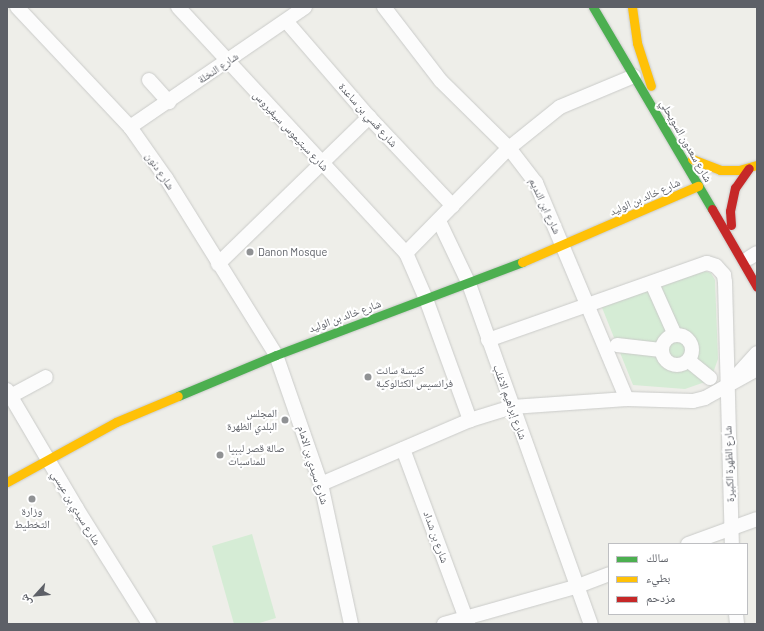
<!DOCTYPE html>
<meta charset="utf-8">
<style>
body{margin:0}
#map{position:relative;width:764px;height:631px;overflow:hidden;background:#eeeee9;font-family:Barlow,"Noto Naskh Arabic",sans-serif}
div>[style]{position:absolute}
.green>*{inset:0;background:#d5ecd5}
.roads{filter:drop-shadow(0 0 1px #cacbc9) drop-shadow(0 0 1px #cacbc9)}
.street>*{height:14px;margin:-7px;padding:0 7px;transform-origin:7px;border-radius:7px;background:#fcfcfc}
.street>.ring{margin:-7px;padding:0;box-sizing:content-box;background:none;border:14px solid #fcfcfc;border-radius:50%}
.fast>*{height:9px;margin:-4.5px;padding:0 4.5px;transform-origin:4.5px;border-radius:4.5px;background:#4caf50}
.slow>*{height:9px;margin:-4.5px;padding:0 4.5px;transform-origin:4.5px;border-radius:4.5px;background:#ffc107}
.jam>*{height:9px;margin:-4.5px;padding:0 4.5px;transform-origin:4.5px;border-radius:4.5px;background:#c62828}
.dots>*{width:11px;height:11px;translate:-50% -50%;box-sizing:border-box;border:2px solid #fff;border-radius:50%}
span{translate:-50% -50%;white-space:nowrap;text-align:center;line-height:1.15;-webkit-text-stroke:4px #fff;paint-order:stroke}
.street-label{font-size:11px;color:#5d6067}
.poi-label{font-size:11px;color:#5d6067}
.left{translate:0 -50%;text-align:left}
.right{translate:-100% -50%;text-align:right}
.frame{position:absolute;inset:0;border:8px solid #5d6067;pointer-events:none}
.legend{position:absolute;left:608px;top:543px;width:140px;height:72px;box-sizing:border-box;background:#fff;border:1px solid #bebfc2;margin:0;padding:5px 7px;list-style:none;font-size:12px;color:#5d6067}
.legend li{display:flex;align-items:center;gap:8px;height:20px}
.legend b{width:20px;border:1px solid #bebfc2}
.north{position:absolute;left:16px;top:575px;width:40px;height:40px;-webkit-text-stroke:3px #fff;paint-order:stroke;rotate:243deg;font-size:11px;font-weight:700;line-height:16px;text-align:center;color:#5d6067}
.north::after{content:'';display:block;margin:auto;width:14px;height:18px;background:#5d6067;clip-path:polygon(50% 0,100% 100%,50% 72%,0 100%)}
</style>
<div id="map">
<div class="green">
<div style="clip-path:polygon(704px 271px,711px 273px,715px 280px,718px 359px,713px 373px,705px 382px,685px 389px,633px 385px,601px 305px)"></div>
<div style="clip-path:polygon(252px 534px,276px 618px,256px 624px,234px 624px,212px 546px)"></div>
</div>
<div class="roads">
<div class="street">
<div style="left:17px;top:7px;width:165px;rotate:46.7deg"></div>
<div style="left:130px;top:127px;width:62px;rotate:54.8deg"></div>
<div style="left:166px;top:178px;width:208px;rotate:58.1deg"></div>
<div style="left:276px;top:355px;width:137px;rotate:70.8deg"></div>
<div style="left:321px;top:484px;width:143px;rotate:77.9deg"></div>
<div style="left:178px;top:7px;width:335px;rotate:47.2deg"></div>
<div style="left:406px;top:253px;width:50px;rotate:66.5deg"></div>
<div style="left:426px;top:299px;width:129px;rotate:70deg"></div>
<div style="left:384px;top:7px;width:93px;rotate:52.4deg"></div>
<div style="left:441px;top:81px;width:95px;rotate:44.6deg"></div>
<div style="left:509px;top:148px;width:44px;rotate:52.4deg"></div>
<div style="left:536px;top:183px;width:234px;rotate:67.2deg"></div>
<div style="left:286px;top:21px;width:127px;rotate:49.2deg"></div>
<div style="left:369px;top:117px;width:122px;rotate:46.7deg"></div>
<div style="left:149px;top:80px;width:30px;rotate:48deg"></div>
<div style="left:130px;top:127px;width:212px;rotate:-34.4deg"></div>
<div style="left:439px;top:221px;width:70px;rotate:64.5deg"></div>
<div style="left:469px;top:284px;width:361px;rotate:70.3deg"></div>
<div style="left:406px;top:253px;width:147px;rotate:-45.6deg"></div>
<div style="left:509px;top:148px;width:65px;rotate:-38.8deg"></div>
<div style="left:560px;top:107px;width:80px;rotate:-22.7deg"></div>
<div style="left:749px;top:258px;width:9px;rotate:-32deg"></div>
<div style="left:218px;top:264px;width:211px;rotate:-44.2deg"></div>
<div style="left:654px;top:288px;width:51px;rotate:65.9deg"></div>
<div class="ring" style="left:662px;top:335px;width:16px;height:16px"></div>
<div style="left:488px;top:340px;width:232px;rotate:-19.4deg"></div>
<div style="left:707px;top:263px;width:9px;rotate:18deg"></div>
<div style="left:716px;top:266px;width:12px;rotate:48deg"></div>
<div style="left:724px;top:275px;width:7px;rotate:82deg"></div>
<div style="left:725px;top:282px;width:262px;rotate:88.5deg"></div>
<div style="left:617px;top:345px;width:44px;rotate:6.5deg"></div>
<div style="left:689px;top:361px;width:27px;rotate:39deg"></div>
<div style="left:739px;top:373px;width:27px;rotate:-48deg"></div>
<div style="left:7px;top:390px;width:138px;rotate:59.5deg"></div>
<div style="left:77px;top:509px;width:136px;rotate:57.9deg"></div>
<div style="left:7px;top:398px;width:44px;rotate:-28.3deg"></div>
<div style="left:403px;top:449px;width:187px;rotate:69.6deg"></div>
<div style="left:321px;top:484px;width:162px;rotate:-23.2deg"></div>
<div style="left:470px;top:420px;width:44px;rotate:-17.2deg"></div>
<div style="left:512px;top:407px;width:115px;rotate:-4deg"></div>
<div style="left:627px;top:399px;width:66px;rotate:1.7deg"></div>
<div style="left:693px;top:401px;width:12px;rotate:-14deg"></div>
<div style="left:705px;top:398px;width:60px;rotate:-29.1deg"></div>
<div style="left:688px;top:544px;width:73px;rotate:-19.9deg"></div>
<div style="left:736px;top:614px;width:10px;rotate:84deg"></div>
<div style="left:444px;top:624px;width:139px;rotate:-15.8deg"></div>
<div style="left:578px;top:586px;width:33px;rotate:-21deg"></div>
</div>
<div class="fast">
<div style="left:593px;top:7px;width:234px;rotate:59.5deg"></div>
<div style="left:178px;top:396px;width:106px;rotate:-22.7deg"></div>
<div style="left:276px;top:355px;width:263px;rotate:-20.7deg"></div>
</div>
<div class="slow">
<div style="left:632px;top:7px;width:36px;rotate:82deg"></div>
<div style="left:637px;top:43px;width:45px;rotate:72deg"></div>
<div style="left:692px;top:159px;width:30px;rotate:21deg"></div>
<div style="left:720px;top:170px;width:19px"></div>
<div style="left:739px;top:170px;width:19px;rotate:-16deg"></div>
<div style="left:522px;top:262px;width:192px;rotate:-23.4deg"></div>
<div style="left:7px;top:482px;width:124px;rotate:-28.8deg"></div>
<div style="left:116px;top:422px;width:67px;rotate:-22.8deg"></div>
</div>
<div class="jam">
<div style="left:712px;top:209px;width:90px;rotate:60deg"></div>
<div style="left:731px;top:225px;width:14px;rotate:-94deg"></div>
<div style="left:730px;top:211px;width:24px;rotate:-78deg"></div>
<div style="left:735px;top:188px;width:24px;rotate:-55deg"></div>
</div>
</div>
<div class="dots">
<div style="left:250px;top:252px;background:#909294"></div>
<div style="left:368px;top:377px;background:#909294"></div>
<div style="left:285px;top:420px;background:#909294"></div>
<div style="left:220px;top:455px;background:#909294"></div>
<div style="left:32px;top:499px;background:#909294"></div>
</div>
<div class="street-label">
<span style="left:218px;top:68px;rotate:-34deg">شارع النخلة</span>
<span style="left:368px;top:115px;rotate:48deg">شارع قسي بن ساعدة</span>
<span style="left:291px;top:131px;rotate:47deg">شارع سبتيموس سيفيروس</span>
<span style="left:686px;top:141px;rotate:60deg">شارع سعدون السويحلي</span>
<span style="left:160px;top:171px;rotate:56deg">شارع دنون</span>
<span style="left:645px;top:197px;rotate:-24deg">شارع خالد بن الوليد</span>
<span style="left:545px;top:206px;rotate:65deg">شارع ابن النديم</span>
<span style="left:345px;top:316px;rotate:-20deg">شارع خالد بن الوليد</span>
<span style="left:510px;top:402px;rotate:70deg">شارع إبراهيم الاغلب</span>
<span style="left:729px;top:464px;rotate:-92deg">شارع الظهرة الكبيرة</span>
<span style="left:313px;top:465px;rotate:73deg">شارع سيدي بن الامام</span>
<span style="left:76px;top:508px;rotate:59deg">شارع سيدي بن عيسي</span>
<span style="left:436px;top:537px;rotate:70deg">شارع بن شداد</span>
</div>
<div class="poi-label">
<span class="left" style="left:258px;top:252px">Danon Mosque</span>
<span class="left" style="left:376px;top:377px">كنيسة سانت<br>فرانسيس الكثالوكية</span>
<span class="right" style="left:277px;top:420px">المجلس<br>البلدي الظهرة</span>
<span class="left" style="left:228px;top:455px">صالة قصر ليبيا<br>للمناسبات</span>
<span style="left:32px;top:518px">وزارة<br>التخطيط</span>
</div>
<div class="frame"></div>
<ul class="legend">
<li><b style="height:5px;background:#4caf50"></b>سالك</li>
<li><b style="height:5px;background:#ffc107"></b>بطيء</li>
<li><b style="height:5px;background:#c62828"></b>مزدحم</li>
</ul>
<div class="north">ش</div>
</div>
